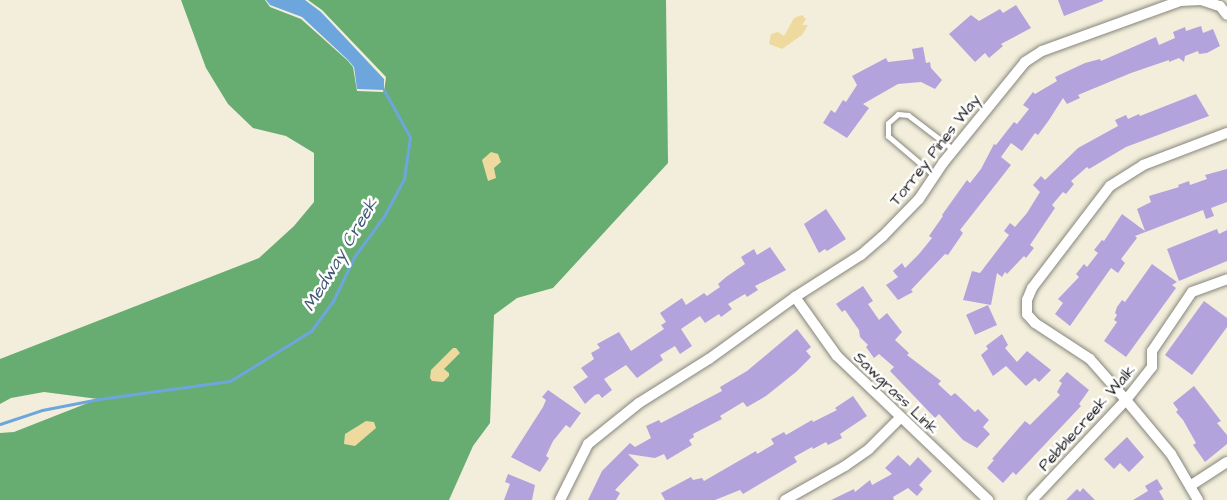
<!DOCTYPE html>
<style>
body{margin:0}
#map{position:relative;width:1227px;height:500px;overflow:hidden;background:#f2eedb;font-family:"Architects Daughter",sans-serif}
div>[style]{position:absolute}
.forest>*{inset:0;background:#67ac70}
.sand>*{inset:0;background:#eeda9e}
.water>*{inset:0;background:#6da6dd}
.stream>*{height:3px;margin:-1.5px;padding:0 1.5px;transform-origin:1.5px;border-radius:1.5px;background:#6da6dd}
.building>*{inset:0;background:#b3a3dd;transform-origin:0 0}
.roads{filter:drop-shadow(0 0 2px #87857c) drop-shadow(0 0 2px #87857c)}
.service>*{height:5px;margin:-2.5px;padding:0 2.5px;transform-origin:2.5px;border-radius:2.5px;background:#fff}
.minor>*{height:10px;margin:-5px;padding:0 5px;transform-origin:5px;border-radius:5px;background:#fff}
span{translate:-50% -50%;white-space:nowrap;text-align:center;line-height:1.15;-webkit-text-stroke:5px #fff;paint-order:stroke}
.street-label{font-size:16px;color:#1c1c1c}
.water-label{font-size:18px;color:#405a73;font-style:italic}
</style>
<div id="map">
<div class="forest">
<div style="clip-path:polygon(181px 0,265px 0,270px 7px,301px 19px,347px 60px,353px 67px,357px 91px,384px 92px,386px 77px,322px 10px,308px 0,666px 0,668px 163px,553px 288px,517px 298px,494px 315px,490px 423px,473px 446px,449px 500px,0 500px,0 433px,14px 432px,98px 399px,44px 392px,11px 398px,0 404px,0 359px,259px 258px,294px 226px,314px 202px,314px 153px,286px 136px,253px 128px,228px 104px,206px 68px)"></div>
</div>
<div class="sand">
<div style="clip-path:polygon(802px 15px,806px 19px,802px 25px,808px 25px,802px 35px,782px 49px,769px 44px,771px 34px,778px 32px,784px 36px,794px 18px)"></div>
<div style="clip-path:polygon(491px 152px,498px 154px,501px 162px,494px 168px,496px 178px,488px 181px,482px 160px)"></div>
<div style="clip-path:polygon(453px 348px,456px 348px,460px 353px,444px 369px,449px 373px,449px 376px,443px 382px,432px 381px,430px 378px,431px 370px)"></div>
<div style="clip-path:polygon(366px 421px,374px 422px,376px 428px,355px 446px,344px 444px,345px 434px)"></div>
</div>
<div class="water">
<div style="clip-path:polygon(266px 0,305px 0,321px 12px,384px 79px,384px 90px,357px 89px,354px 67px,347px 59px,302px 17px,270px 5px)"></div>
</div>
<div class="stream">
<div style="left:0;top:424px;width:44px;rotate:-18.4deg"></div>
<div style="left:42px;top:410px;width:58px;rotate:-10.9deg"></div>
<div style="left:99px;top:399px;width:132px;rotate:-7.8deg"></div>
<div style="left:230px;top:381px;width:95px;rotate:-31.7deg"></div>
<div style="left:311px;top:331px;width:37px;rotate:-54deg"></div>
<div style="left:333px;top:301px;width:49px;rotate:-64.5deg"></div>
<div style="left:354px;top:257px;width:51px;rotate:-53.8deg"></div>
<div style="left:384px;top:216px;width:42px;rotate:-61.6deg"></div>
<div style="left:404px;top:179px;width:42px;rotate:-81.9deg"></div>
<div style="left:410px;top:137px;width:54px;rotate:-119deg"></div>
</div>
<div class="building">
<div style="clip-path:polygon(1058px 0,1103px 0,1103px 1px,1064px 16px)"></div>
<div style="clip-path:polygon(1016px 5px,1031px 28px,1001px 44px,1003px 46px,989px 58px,985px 53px,975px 62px,949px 34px,971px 15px,979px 21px,1000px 9px,1003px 13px)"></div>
<div style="clip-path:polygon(1201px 26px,1203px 33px,1213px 29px,1220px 46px,1207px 53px,1199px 54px,1198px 51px,1185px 56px,1184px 62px,1179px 58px,1169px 62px,1169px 60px,1131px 73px,1078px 95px,1080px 98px,1067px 104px,1063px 98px,1049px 120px,1038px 135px,1035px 133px,1022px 151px,1011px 143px,1001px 157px,1011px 165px,960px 230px,963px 233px,948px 255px,945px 254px,911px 290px,913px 292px,898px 300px,886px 285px,898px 277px,893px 271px,902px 263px,905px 268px,919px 254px,932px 238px,929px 236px,943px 216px,942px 215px,967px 180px,970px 183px,981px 169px,994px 144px,996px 145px,1014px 122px,1017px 124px,1029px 109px,1023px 105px,1033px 92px,1035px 94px,1057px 81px,1055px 77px,1085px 63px,1100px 59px,1101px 61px,1156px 37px,1159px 45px,1175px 38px,1173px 32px,1185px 27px,1186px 31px)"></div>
<div style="clip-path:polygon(923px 47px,926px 63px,930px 62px,931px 68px,942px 80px,935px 89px,921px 82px,898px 84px,863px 104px,869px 108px,847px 138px,823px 123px,831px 110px,835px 113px,843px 100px,846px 102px,857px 85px,852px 76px,886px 58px,888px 62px,914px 59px,912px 49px)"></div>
<div style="clip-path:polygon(1196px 94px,1209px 116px,1126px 147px,1089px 169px,1087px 167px,1071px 181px,1074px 184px,1066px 194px,1063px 192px,1052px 205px,1055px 208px,1030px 245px,1034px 248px,1026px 258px,1024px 256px,1007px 274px,1005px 272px,1002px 277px,997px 273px,991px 305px,963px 300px,972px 271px,980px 273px,1009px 235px,1004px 231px,1010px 223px,1015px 227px,1027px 213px,1040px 192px,1033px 185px,1041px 176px,1045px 180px,1078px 148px,1118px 126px,1115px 120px,1126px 115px,1128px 119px,1139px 114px,1140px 116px)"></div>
<div style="clip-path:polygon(1227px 169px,1227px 202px,1211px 208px,1214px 216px,1206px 219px,1203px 210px,1135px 236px,1137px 238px,1121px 259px,1125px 263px,1118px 273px,1111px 268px,1070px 326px,1055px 314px,1063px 303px,1058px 299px,1079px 277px,1076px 274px,1084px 264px,1087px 267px,1098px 253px,1094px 250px,1102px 240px,1104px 241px,1122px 214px,1145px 231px,1137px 209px,1151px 202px,1149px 196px,1179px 187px,1178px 185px,1189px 181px,1190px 185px,1207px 179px,1205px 175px)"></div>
<div style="clip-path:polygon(826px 209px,846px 239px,827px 251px,825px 249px,819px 253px,804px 224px)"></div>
<div style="clip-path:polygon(1217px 229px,1219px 234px,1227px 230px,1227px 261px,1179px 281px,1167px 249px)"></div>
<div style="clip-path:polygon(770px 247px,786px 270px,755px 286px,758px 290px,747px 297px,745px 294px,728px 304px,732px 309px,721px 317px,719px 314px,705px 323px,700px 316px,681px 329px,692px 346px,680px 354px,675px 346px,660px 355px,663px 360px,637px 378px,626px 365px,604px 379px,612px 390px,602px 398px,599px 394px,595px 395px,585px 404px,573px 387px,588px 377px,581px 368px,594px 359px,591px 353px,600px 348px,597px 344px,619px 332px,631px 351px,664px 329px,661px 325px,666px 322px,660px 313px,682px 298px,686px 305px,704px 293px,707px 296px,720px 287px,718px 284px,726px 277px,745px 264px,741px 257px,754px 249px,757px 255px)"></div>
<div style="clip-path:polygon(1152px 264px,1177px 282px,1172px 285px,1176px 288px,1126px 357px,1104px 341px,1117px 322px,1114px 320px,1117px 315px,1115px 313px,1117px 307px,1122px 300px,1125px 302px)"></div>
<div style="clip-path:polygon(863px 286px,873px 301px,868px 304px,879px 320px,887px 313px,902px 332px,895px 340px,909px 353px,907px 355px,941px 381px,938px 384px,951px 396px,955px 393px,975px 412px,978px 409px,989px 420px,983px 427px,990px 434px,977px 448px,963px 440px,939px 414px,935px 418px,890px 371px,894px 367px,879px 354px,874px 358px,866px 347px,868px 345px,860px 337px,859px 330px,845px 310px,842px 312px,836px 304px)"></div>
<div style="clip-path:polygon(1204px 301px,1227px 318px,1227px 327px,1192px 375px,1165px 355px)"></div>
<div style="left:988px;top:305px;width:22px;height:24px;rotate:66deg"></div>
<div style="clip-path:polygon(797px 329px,811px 347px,806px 351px,811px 357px,796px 372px,766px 396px,747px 407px,743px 402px,720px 416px,722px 419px,693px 434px,694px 437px,689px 440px,692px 445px,667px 460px,664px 454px,655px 458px,628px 454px,639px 465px,615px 490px,620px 493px,616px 500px,588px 500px,602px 471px,630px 443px,635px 447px,651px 438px,646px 426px,659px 420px,661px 423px,722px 391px,720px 387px,747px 371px)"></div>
<div style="clip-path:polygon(1002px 334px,1008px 345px,1005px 348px,1017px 362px,1027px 351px,1051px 370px,1039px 382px,1035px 378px,1026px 386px,1006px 366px,993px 376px,981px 355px,988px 349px,986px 346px)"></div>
<div style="clip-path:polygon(1067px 372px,1089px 390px,1079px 404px,1081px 406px,1016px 475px,1013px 472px,1003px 483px,987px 468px,994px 460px,992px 459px,1025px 421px,1030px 425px,1060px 395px,1057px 392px,1062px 383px,1059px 381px)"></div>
<div style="clip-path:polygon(1194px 386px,1221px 421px,1217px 423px,1227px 435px,1227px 444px,1205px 462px,1193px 445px,1196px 443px,1183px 420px,1176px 412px,1178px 410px,1173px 403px)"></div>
<div style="clip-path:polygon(548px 390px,581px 413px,570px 428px,566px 425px,553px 441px,546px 456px,549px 458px,540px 472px,511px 457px,543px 407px,546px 400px,542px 397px)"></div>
<div style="clip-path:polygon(853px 396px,867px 416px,840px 434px,842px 438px,828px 445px,826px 442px,813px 449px,812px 447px,794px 457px,797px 462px,743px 494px,740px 490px,715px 500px,665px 500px,661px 493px,691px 477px,693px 480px,702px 478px,704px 481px,756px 451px,757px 454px,774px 444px,771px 439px,784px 432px,786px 435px,812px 420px,813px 422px,837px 410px,835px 408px)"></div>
<div style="clip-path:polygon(1127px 437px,1144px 457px,1129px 472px,1120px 463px,1114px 469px,1104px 459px)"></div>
<div style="clip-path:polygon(898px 455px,910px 466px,918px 457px,932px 471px,919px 485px,923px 489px,917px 496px,908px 488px,893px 497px,894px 500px,831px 500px,854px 489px,855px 492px,870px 480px,872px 485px,892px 474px,885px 468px)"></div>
<div style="clip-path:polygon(508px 474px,535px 485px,532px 500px,504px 500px,510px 484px,505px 482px)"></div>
<div style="clip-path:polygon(1157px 479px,1163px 489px,1159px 491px,1164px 500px,1133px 500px,1148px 491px,1145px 486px)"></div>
<div style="clip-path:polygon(1083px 488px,1095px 500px,1066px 500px,1077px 489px,1080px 492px)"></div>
</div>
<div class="roads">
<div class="service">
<div style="left:935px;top:176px;width:62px;rotate:-139.6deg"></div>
<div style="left:888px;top:136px;width:13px;rotate:-90deg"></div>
<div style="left:888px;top:123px;width:13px;rotate:-42deg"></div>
<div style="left:898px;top:114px;width:10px;rotate:6deg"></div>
<div style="left:908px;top:115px;width:58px;rotate:37.3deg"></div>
</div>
<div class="minor">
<div style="left:795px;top:297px;width:72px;rotate:54.6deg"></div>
<div style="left:837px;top:356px;width:209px;rotate:43.6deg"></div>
<div style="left:1190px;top:486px;width:44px;rotate:-33deg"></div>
<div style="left:560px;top:500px;width:63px;rotate:-63.4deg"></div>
<div style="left:588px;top:444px;width:65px;rotate:-38.8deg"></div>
<div style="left:639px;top:403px;width:83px;rotate:-32.2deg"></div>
<div style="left:709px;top:359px;width:106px;rotate:-35.8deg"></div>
<div style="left:795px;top:297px;width:78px;rotate:-32.5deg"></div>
<div style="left:861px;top:255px;width:28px;rotate:-41deg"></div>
<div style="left:882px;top:237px;width:53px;rotate:-45.8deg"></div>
<div style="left:919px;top:199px;width:43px;rotate:-56.3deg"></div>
<div style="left:943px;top:163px;width:130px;rotate:-50.9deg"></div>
<div style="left:1025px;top:62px;width:20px;rotate:-33deg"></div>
<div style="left:1042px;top:51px;width:147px;rotate:-19.9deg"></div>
<div style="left:1180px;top:1px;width:21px;rotate:-3deg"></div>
<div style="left:1201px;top:0;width:20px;rotate:18deg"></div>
<div style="left:1220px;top:6px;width:11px;rotate:52deg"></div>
<div style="left:785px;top:500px;width:69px;rotate:-29.5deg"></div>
<div style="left:845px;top:466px;width:29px;rotate:-35deg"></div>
<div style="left:869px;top:449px;width:44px;rotate:-45deg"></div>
<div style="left:1032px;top:500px;width:137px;rotate:-46.8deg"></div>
<div style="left:1126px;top:400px;width:42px;rotate:-51.8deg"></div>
<div style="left:1152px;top:367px;width:16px;rotate:-90deg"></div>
<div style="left:1152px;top:351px;width:71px;rotate:-55.9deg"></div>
<div style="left:1192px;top:292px;width:37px;rotate:-20deg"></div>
<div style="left:1198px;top:500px;width:53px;rotate:-120.4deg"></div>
<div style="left:1171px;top:454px;width:70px;rotate:-129.8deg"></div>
<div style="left:1126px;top:400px;width:55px;rotate:-131.3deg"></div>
<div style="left:1090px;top:359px;width:66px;rotate:-146.8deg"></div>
<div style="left:1035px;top:323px;width:12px;rotate:-132deg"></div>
<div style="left:1027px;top:314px;width:14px;rotate:-90deg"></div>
<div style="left:1027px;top:300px;width:13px;rotate:-67deg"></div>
<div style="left:1032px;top:288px;width:128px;rotate:-52.6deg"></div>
<div style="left:1110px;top:186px;width:39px;rotate:-32deg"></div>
<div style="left:1143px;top:165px;width:90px;rotate:-20.9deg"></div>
</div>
</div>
<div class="street-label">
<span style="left:935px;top:150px;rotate:-52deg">Torrey Pines Way</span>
<span style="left:896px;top:393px;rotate:44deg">Sawgrass Link</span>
<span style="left:1087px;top:418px;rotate:-48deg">Pebblecreek Walk</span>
</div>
<div class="water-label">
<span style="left:341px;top:255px;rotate:-59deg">Medway Creek</span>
</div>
</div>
